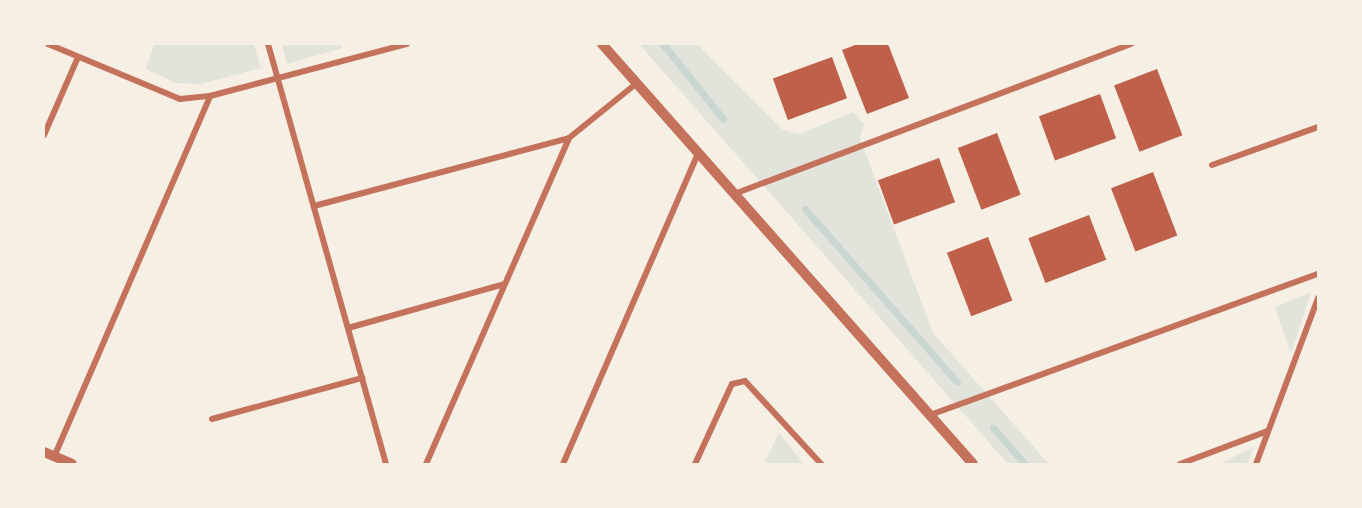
<!DOCTYPE html>
<style>
body{margin:0}
#map{position:relative;width:1362px;height:508px;overflow:hidden;background:#f6efe4;font-family:Inter,sans-serif}
div>[style]{position:absolute}
.green>*{inset:0;background:#e2e4dc}
.stream>*{height:7px;margin:-3.5px;padding:0 3.5px;transform-origin:3.5px;border-radius:3.5px;background:#c9d6d2}
.building>*{inset:0;background:#bf614a;transform-origin:0 0}
.minor>*{height:6px;margin:-3px;padding:0 3px;transform-origin:3px;border-radius:3px;background:#c5725c}
.tertiary>*{height:10px;margin:-5px;padding:0 5px;transform-origin:5px;border-radius:5px;background:#c5725c}
span{translate:-50% -50%;white-space:nowrap;text-align:center;line-height:1.15;-webkit-text-stroke:6px #f6efe4;paint-order:stroke}
.frame{position:absolute;inset:0;border:45px solid #f6efe4;pointer-events:none}
</style>
<div id="map">
<div class="green">
<div style="clip-path:polygon(154px 44px,254px 44px,261px 68px,201px 84px,176px 83px,146px 69px)"></div>
<div style="clip-path:polygon(282px 44px,340px 44px,342px 48px,287px 64px)"></div>
<div style="clip-path:polygon(639px 44px,697px 44px,783px 130px,800px 134px,853px 112px,864px 124px,860px 138px,933px 333px,1049px 464px,1008px 464px)"></div>
<div style="clip-path:polygon(1311px 292px,1291px 354px,1275px 307px)"></div>
<div style="clip-path:polygon(779px 433px,804px 464px,764px 464px)"></div>
<div style="clip-path:polygon(1254px 447px,1247px 464px,1219px 464px)"></div>
</div>
<div class="stream">
<div style="left:663px;top:44px;width:96px;rotate:51.3deg"></div>
<div style="left:805px;top:209px;width:230px;rotate:48.7deg"></div>
<div style="left:993px;top:428px;width:48px;rotate:48.4deg"></div>
</div>
<div class="building">
<div style="clip-path:polygon(858px 44px,888px 44px,909px 98px,867px 114px,842px 50px)"></div>
<div style="left:832px;top:57px;width:44px;height:63px;rotate:70deg"></div>
<div style="left:1157px;top:69px;width:71px;height:46px;rotate:69deg"></div>
<div style="left:1100px;top:94px;width:47px;height:65px;rotate:70deg"></div>
<div style="left:997px;top:133px;width:66px;height:42px;rotate:69deg"></div>
<div style="left:939px;top:158px;width:47px;height:65px;rotate:70deg"></div>
<div style="left:1153px;top:172px;width:68px;height:45px;rotate:69deg"></div>
<div style="left:1089px;top:215px;width:48px;height:65px;rotate:69deg"></div>
<div style="left:988px;top:237px;width:68px;height:44px;rotate:69deg"></div>
</div>
<div class="minor">
<div style="left:48px;top:44px;width:143px;rotate:22.6deg"></div>
<div style="left:180px;top:99px;width:30px;rotate:-6deg"></div>
<div style="left:210px;top:96px;width:204px;rotate:-14.8deg"></div>
<div style="left:268px;top:44px;width:436px;rotate:74.3deg"></div>
<div style="left:44px;top:135px;width:85px;rotate:-66.4deg"></div>
<div style="left:1212px;top:165px;width:113px;rotate:-19.7deg"></div>
<div style="left:734px;top:194px;width:425px;rotate:-20.7deg"></div>
<div style="left:314px;top:206px;width:264px;rotate:-14.9deg"></div>
<div style="left:569px;top:138px;width:87px;rotate:-39deg"></div>
<div style="left:348px;top:328px;width:163px;rotate:-15.7deg"></div>
<div style="left:930px;top:415px;width:413px;rotate:-20deg"></div>
<div style="left:212px;top:419px;width:156px;rotate:-15.3deg"></div>
<div style="left:54px;top:457px;width:393px;rotate:-66.6deg"></div>
<div style="left:426px;top:464px;width:356px;rotate:-66.3deg"></div>
<div style="left:563px;top:464px;width:338px;rotate:-66.5deg"></div>
<div style="left:695px;top:464px;width:88px;rotate:-65.2deg"></div>
<div style="left:732px;top:384px;width:13px;rotate:-13deg"></div>
<div style="left:745px;top:381px;width:113px;rotate:47.5deg"></div>
<div style="left:1180px;top:464px;width:94px;rotate:-20.6deg"></div>
<div style="left:1256px;top:464px;width:177px;rotate:-69.5deg"></div>
</div>
<div class="tertiary">
<div style="left:602px;top:44px;width:560px;rotate:48.54deg"></div>
<div style="left:44px;top:452px;width:30px;rotate:23deg"></div>
</div>
<div class="frame"></div>
</div>
